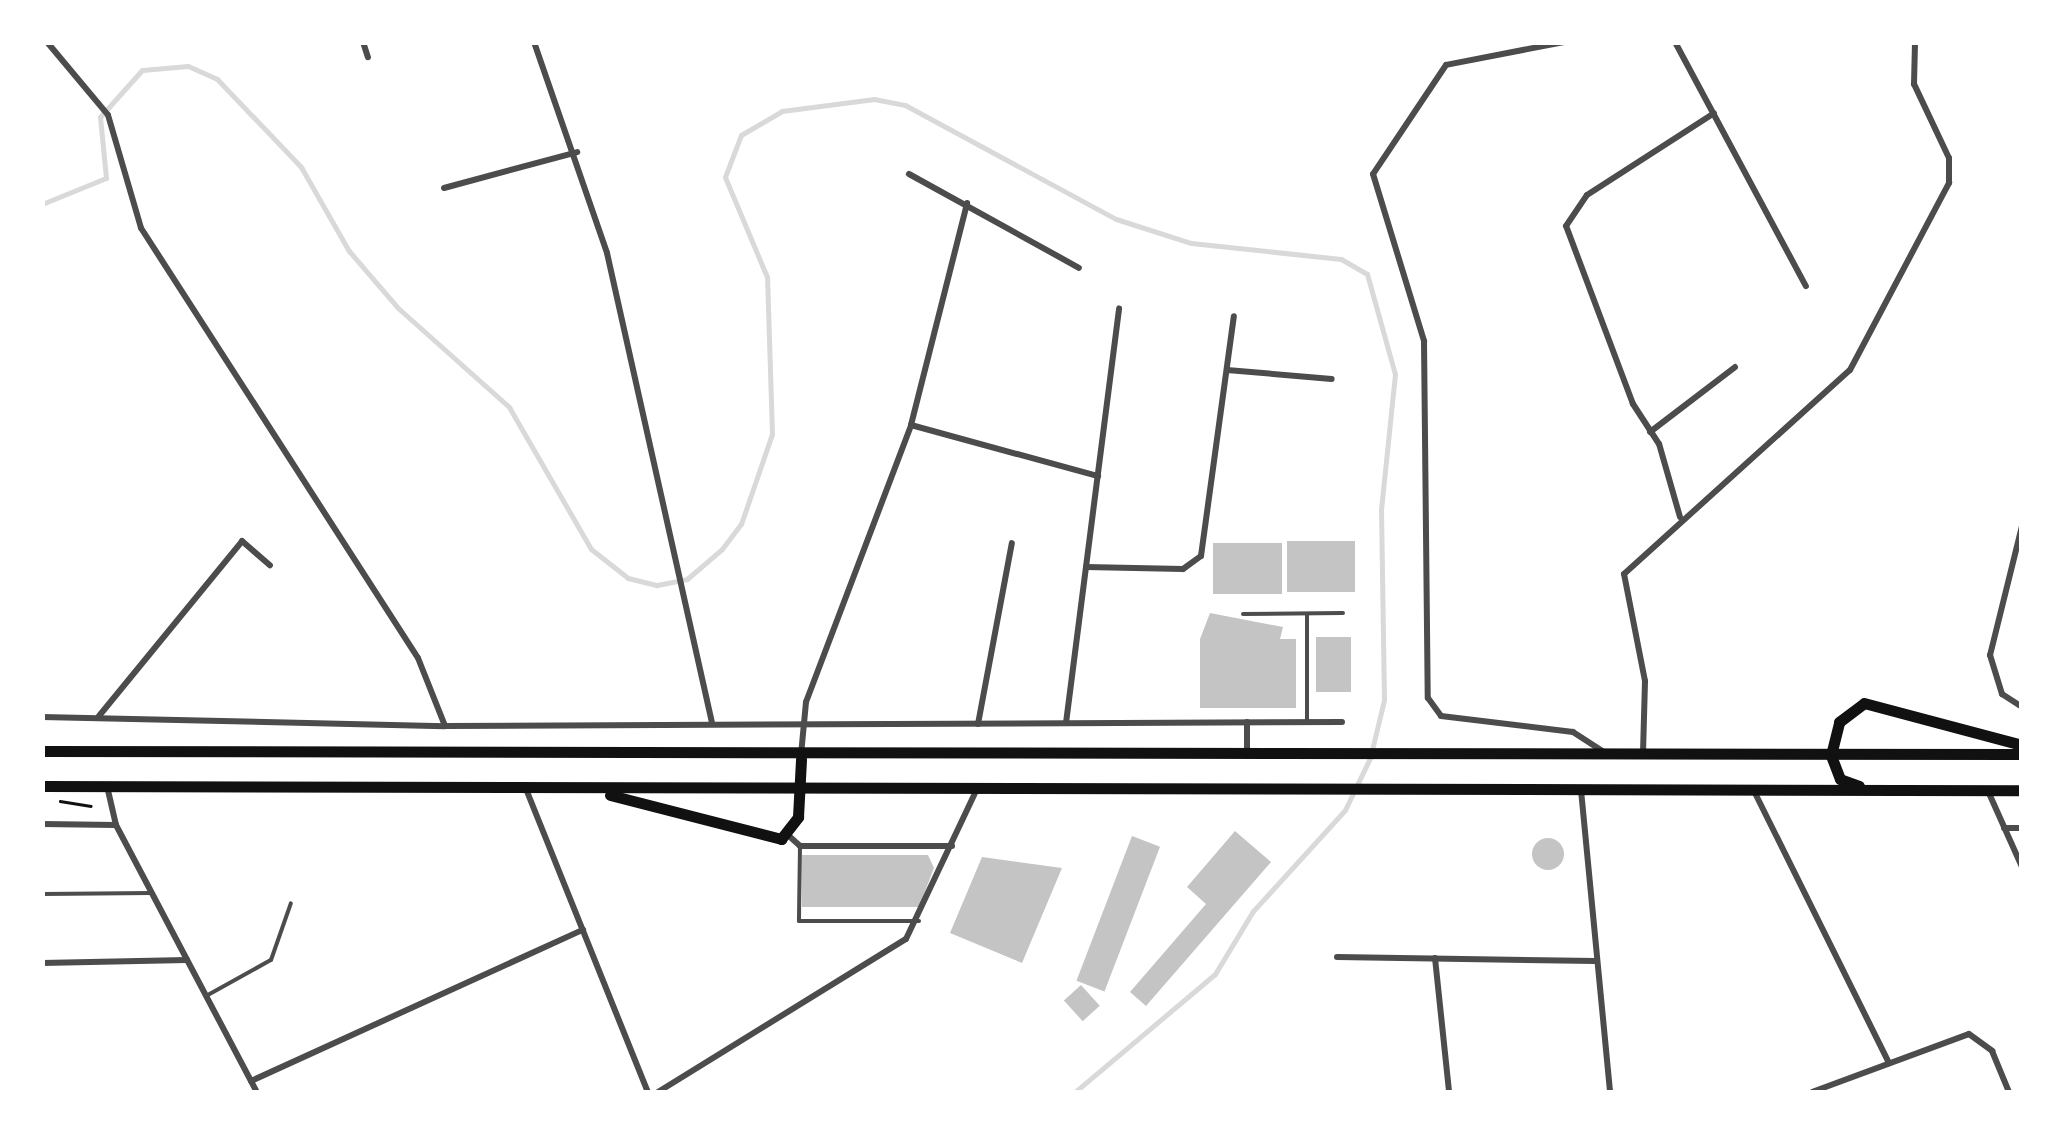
<!DOCTYPE html>
<style>
body{margin:0}
#map{position:relative;width:2064px;height:1135px;overflow:hidden;background:#fff;font-family:"Asap Condensed",sans-serif}
div>[style]{position:absolute}
.stream>*{height:5px;margin:-2.5px;padding:0 2.5px;transform-origin:2.5px;border-radius:2.5px;background:#d9d9d9}
.building>*{inset:0;background:#c4c4c4;transform-origin:0 0}
.round{border-radius:50%}
.path>*{height:2.5px;margin:-1.25px;padding:0 1.25px;transform-origin:1.25px;border-radius:1.25px;background:#111}
.service>*{height:4px;margin:-2px;padding:0 2px;transform-origin:2px;border-radius:2px;background:#4c4c4c}
.minor>*{height:6px;margin:-3px;padding:0 3px;transform-origin:3px;border-radius:3px;background:#4c4c4c}
.trunk>*{height:11px;margin:-5.5px;padding:0 5.5px;transform-origin:5.5px;border-radius:5.5px;background:#111}
span{translate:-50% -50%;white-space:nowrap;text-align:center;line-height:1.15;-webkit-text-stroke:8px #fff;paint-order:stroke}
.frame{position:absolute;inset:0;border:45px solid #fff;pointer-events:none}
</style>
<div id="map">
<div class="stream">
<div style="left:42px;top:204px;width:69px;rotate:-22.1deg"></div>
<div style="left:106px;top:178px;width:61px;rotate:-95.6deg"></div>
<div style="left:100px;top:117px;width:63px;rotate:-48.2deg"></div>
<div style="left:142px;top:70px;width:46px;rotate:-5deg"></div>
<div style="left:188px;top:66px;width:32px;rotate:24deg"></div>
<div style="left:217px;top:79px;width:122px;rotate:46.3deg"></div>
<div style="left:301px;top:167px;width:97px;rotate:60.3deg"></div>
<div style="left:349px;top:251px;width:75px;rotate:49.3deg"></div>
<div style="left:398px;top:308px;width:149px;rotate:41.7deg"></div>
<div style="left:509px;top:407px;width:164px;rotate:60deg"></div>
<div style="left:591px;top:549px;width:47px;rotate:38.1deg"></div>
<div style="left:628px;top:578px;width:30px;rotate:14deg"></div>
<div style="left:657px;top:585px;width:31px;rotate:-11deg"></div>
<div style="left:687px;top:579px;width:46px;rotate:-40.6deg"></div>
<div style="left:722px;top:549px;width:31px;rotate:-53deg"></div>
<div style="left:741px;top:524px;width:95px;rotate:-71deg"></div>
<div style="left:772px;top:434px;width:157px;rotate:-91.8deg"></div>
<div style="left:767px;top:277px;width:108px;rotate:-112.8deg"></div>
<div style="left:725px;top:177px;width:45px;rotate:-69.1deg"></div>
<div style="left:741px;top:135px;width:48px;rotate:-30.3deg"></div>
<div style="left:782px;top:111px;width:93px;rotate:-7.4deg"></div>
<div style="left:874px;top:99px;width:32px;rotate:11deg"></div>
<div style="left:905px;top:105px;width:240px;rotate:28.4deg"></div>
<div style="left:1116px;top:219px;width:79px;rotate:17.7deg"></div>
<div style="left:1191px;top:243px;width:151px;rotate:6.1deg"></div>
<div style="left:1341px;top:259px;width:30px;rotate:30deg"></div>
<div style="left:1367px;top:274px;width:104px;rotate:74.4deg"></div>
<div style="left:1395px;top:374px;width:136px;rotate:95.9deg"></div>
<div style="left:1381px;top:509px;width:191px;rotate:89.1deg"></div>
<div style="left:1384px;top:700px;width:60px;rotate:103.6deg"></div>
<div style="left:1370px;top:758px;width:58px;rotate:115.7deg"></div>
<div style="left:1345px;top:810px;width:137px;rotate:132.3deg"></div>
<div style="left:1253px;top:911px;width:74px;rotate:121.1deg"></div>
<div style="left:1215px;top:974px;width:183px;rotate:139.9deg"></div>
</div>
<div class="building">
<div style="left:1287px;top:541px;width:68px;height:51px"></div>
<div style="left:1213px;top:543px;width:69px;height:51px"></div>
<div style="clip-path:polygon(1210px 613px,1283px 627px,1280px 639px,1296px 639px,1296px 708px,1200px 708px,1200px 639px)"></div>
<div style="left:1351px;top:637px;width:55px;height:35px;rotate:90deg"></div>
<div style="clip-path:polygon(1235px 831px,1271px 862px,1146px 1006px,1130px 992px,1206px 904px,1187px 887px)"></div>
<div style="left:1132px;top:836px;width:30px;height:155px;rotate:21deg"></div>
<div class="round" style="left:1532px;top:838px;width:32px;height:32px"></div>
<div style="clip-path:polygon(802px 855px,928px 855px,934px 868px,919px 907px,802px 907px)"></div>
<div style="clip-path:polygon(982px 857px,1062px 868px,1022px 963px,950px 933px)"></div>
<div style="left:1081px;top:985px;width:28px;height:23px;rotate:48deg"></div>
</div>
<div class="path">
<div style="left:60px;top:801px;width:31px;rotate:9deg"></div>
</div>
<div class="service">
<div style="left:1243px;top:614px;width:100px;rotate:-0.6deg"></div>
<div style="left:1307px;top:722px;width:108px;rotate:-90deg"></div>
<div style="left:800px;top:846px;width:75px;rotate:90.8deg"></div>
<div style="left:799px;top:921px;width:120px"></div>
<div style="left:42px;top:894px;width:110px;rotate:-0.5deg"></div>
<div style="left:206px;top:996px;width:74px;rotate:-29deg"></div>
<div style="left:271px;top:960px;width:60px;rotate:-70.7deg"></div>
</div>
<div class="minor">
<div style="left:47px;top:42px;width:95px;rotate:50.1deg"></div>
<div style="left:108px;top:115px;width:118px;rotate:73.7deg"></div>
<div style="left:141px;top:228px;width:511px;rotate:57.21deg"></div>
<div style="left:418px;top:658px;width:73px;rotate:68.3deg"></div>
<div style="left:363px;top:42px;width:16px;rotate:72deg"></div>
<div style="left:534px;top:42px;width:223px;rotate:70.9deg"></div>
<div style="left:607px;top:253px;width:482px;rotate:77.4deg"></div>
<div style="left:1564px;top:42px;width:120px;rotate:169deg"></div>
<div style="left:1446px;top:65px;width:131px;rotate:123.8deg"></div>
<div style="left:1373px;top:174px;width:175px;rotate:73deg"></div>
<div style="left:1424px;top:341px;width:357px;rotate:89.4deg"></div>
<div style="left:1428px;top:698px;width:22px;rotate:54deg"></div>
<div style="left:1441px;top:716px;width:133px;rotate:6.9deg"></div>
<div style="left:1573px;top:732px;width:40px;rotate:32.9deg"></div>
<div style="left:1675px;top:42px;width:277px;rotate:61.8deg"></div>
<div style="left:909px;top:174px;width:194px;rotate:28.9deg"></div>
<div style="left:444px;top:188px;width:138px;rotate:-15.1deg"></div>
<div style="left:1227px;top:370px;width:105px;rotate:4.9deg"></div>
<div style="left:911px;top:425px;width:194px;rotate:15.3deg"></div>
<div style="left:1650px;top:432px;width:107px;rotate:-37.4deg"></div>
<div style="left:1680px;top:517px;width:76px;rotate:-106deg"></div>
<div style="left:1659px;top:444px;width:48px;rotate:-123deg"></div>
<div style="left:1633px;top:404px;width:190px;rotate:-110.6deg"></div>
<div style="left:1566px;top:226px;width:37px;rotate:-56deg"></div>
<div style="left:1587px;top:195px;width:151px;rotate:-32.8deg"></div>
<div style="left:2022px;top:526px;width:133px;rotate:103.9deg"></div>
<div style="left:1990px;top:655px;width:41px;rotate:72.9deg"></div>
<div style="left:2002px;top:694px;width:24px;rotate:33deg"></div>
<div style="left:1086px;top:567px;width:97px;rotate:1.2deg"></div>
<div style="left:1183px;top:569px;width:22px;rotate:-36deg"></div>
<div style="left:1201px;top:556px;width:242px;rotate:-82.2deg"></div>
<div style="left:99px;top:716px;width:226px;rotate:-50.7deg"></div>
<div style="left:242px;top:541px;width:37px;rotate:41deg"></div>
<div style="left:42px;top:717px;width:403px;rotate:1.3deg"></div>
<div style="left:445px;top:726px;width:897px;rotate:-0.26deg"></div>
<div style="left:1247px;top:722px;width:34px;rotate:90deg"></div>
<div style="left:1066px;top:723px;width:418px;rotate:-82.7deg"></div>
<div style="left:978px;top:724px;width:184px;rotate:-79.4deg"></div>
<div style="left:1643px;top:753px;width:72px;rotate:-88.4deg"></div>
<div style="left:1645px;top:681px;width:109px;rotate:-101.1deg"></div>
<div style="left:1624px;top:574px;width:304px;rotate:-42.1deg"></div>
<div style="left:1850px;top:370px;width:212px;rotate:-62.1deg"></div>
<div style="left:1949px;top:183px;width:25px;rotate:-90deg"></div>
<div style="left:1949px;top:158px;width:82px;rotate:-115.3deg"></div>
<div style="left:1914px;top:84px;width:42px;rotate:-88.6deg"></div>
<div style="left:801px;top:755px;width:53px;rotate:-84.6deg"></div>
<div style="left:806px;top:702px;width:296px;rotate:-69.2deg"></div>
<div style="left:911px;top:425px;width:229px;rotate:-75.8deg"></div>
<div style="left:107px;top:786px;width:40px;rotate:77deg"></div>
<div style="left:116px;top:825px;width:302px;rotate:62.2deg"></div>
<div style="left:526px;top:789px;width:327px;rotate:68.1deg"></div>
<div style="left:1581px;top:790px;width:303px;rotate:84.5deg"></div>
<div style="left:1754px;top:791px;width:304px;rotate:63.6deg"></div>
<div style="left:1988px;top:791px;width:83px;rotate:65.9deg"></div>
<div style="left:42px;top:824px;width:74px;rotate:0.8deg"></div>
<div style="left:2004px;top:828px;width:18px"></div>
<div style="left:789px;top:836px;width:15px;rotate:42deg"></div>
<div style="left:800px;top:846px;width:152px"></div>
<div style="left:1337px;top:957px;width:259px;rotate:0.9deg"></div>
<div style="left:1435px;top:958px;width:135px;rotate:84deg"></div>
<div style="left:42px;top:963px;width:145px;rotate:-1.2deg"></div>
<div style="left:251px;top:1081px;width:365px;rotate:-24.5deg"></div>
<div style="left:658px;top:1092px;width:291px;rotate:-31.7deg"></div>
<div style="left:906px;top:939px;width:161px;rotate:-64.7deg"></div>
<div style="left:1812px;top:1092px;width:167px;rotate:-20.3deg"></div>
<div style="left:1969px;top:1034px;width:29px;rotate:36deg"></div>
<div style="left:1992px;top:1051px;width:44px;rotate:67.5deg"></div>
</div>
<div class="trunk">
<div style="left:42px;top:751px;width:1980px;rotate:0.09deg"></div>
<div style="left:42px;top:786px;width:1980px;rotate:0.12deg"></div>
<div style="left:1859px;top:786px;width:20px;rotate:-160deg"></div>
<div style="left:1840px;top:779px;width:26px;rotate:-111deg"></div>
<div style="left:1831px;top:755px;width:34px;rotate:-76deg"></div>
<div style="left:1839px;top:722px;width:31px;rotate:-37deg"></div>
<div style="left:1864px;top:703px;width:163px;rotate:14.9deg"></div>
<div style="left:610px;top:795px;width:177px;rotate:14.4deg"></div>
<div style="left:781px;top:839px;width:28px;rotate:-52deg"></div>
<div style="left:798px;top:817px;width:58px;rotate:-87deg"></div>
</div>
<div class="frame"></div>
</div>
